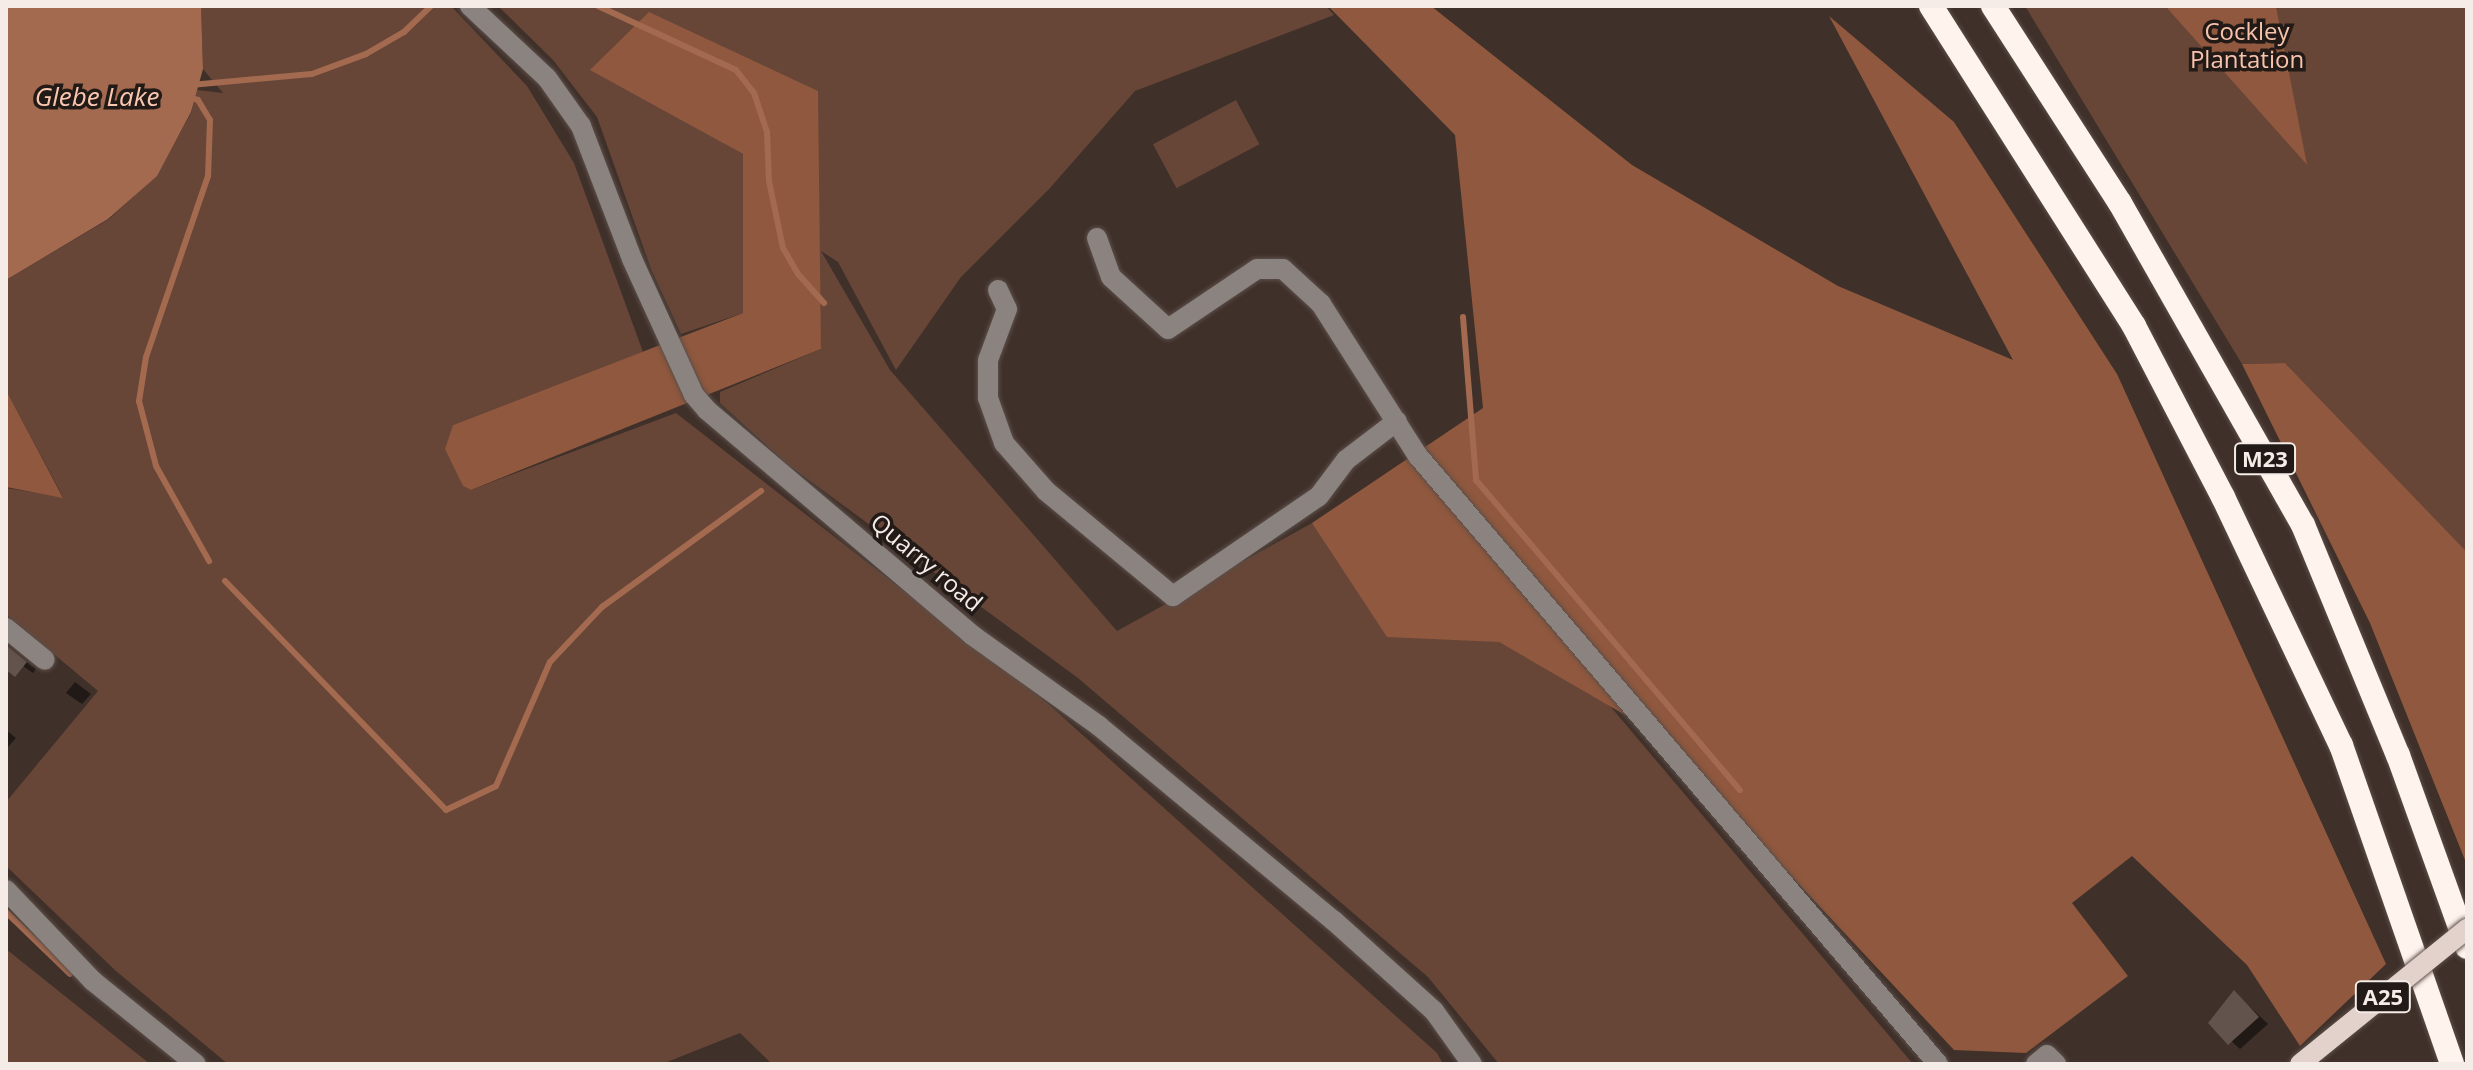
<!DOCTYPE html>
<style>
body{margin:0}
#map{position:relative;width:2473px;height:1070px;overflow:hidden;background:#3f302a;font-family:"Open Sans",sans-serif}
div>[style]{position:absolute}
.green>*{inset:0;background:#674637;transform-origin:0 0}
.forest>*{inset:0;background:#90583e}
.water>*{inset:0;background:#a46a50}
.shadow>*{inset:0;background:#0007}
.stream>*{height:6px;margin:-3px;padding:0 3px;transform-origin:3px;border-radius:3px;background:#a46a50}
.building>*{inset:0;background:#62534c}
.roads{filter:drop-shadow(0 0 2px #5c4e48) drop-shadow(0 0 2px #5c4e48)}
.minor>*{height:20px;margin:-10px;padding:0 10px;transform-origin:10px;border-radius:10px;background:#8b8380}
.highway>*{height:24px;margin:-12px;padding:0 12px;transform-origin:12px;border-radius:12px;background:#fff3ee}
.bridges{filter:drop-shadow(0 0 2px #5c4e48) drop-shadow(0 0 2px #5c4e48)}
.major-bridge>*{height:20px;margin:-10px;padding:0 10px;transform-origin:10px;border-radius:10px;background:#e2d2cb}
span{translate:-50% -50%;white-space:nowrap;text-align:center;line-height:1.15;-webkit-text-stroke:7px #211a17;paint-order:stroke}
.shield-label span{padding:2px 6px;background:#211a17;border:2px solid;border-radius:6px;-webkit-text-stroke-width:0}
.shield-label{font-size:22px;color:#f5ebe7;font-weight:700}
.park-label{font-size:24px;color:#f8c3ac}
.street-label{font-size:24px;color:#f5ebe7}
.water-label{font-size:26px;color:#fcc7b0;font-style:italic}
.frame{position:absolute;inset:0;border:8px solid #f5ebe7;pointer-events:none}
</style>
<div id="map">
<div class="green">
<div style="clip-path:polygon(201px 6px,451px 6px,527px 86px,574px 163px,643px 352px,453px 425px,463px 486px,471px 490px,676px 413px,1046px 702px,1437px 1053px,1443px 1064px,772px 1064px,740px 1033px,662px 1064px,228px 1064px,116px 971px,6px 866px,6px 802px,98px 691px,6px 614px,6px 488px,63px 497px,6px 390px,6px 280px,109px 219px,157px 175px,191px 113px,197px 90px,223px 93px,203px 69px)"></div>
<div style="clip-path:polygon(498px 6px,1326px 6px,1334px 15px,1135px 91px,1050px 188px,961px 277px,896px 370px,838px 262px,821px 251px,890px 370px,1117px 631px,1312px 523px,1499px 642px,1605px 700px,1913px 1064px,1499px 1064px,1428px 977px,1078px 678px,787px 464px,720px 403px,720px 392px,821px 349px,807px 86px,591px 69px,743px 154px,743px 313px,681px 334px,651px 269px,597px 117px,553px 60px)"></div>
<div style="clip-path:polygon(2025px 6px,2165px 6px,2306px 164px,2276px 6px,2467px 6px,2467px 552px,2285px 363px,2242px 364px)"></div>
<div style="left:1236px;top:100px;width:50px;height:94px;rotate:62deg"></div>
<div style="clip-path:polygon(6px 949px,150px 1064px,6px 1064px)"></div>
</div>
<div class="forest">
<div style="clip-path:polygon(1328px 6px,1431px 6px,1632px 165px,1838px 286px,2013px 360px,1829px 16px,1954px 122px,2117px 374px,2386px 964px,2300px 1046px,2247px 965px,2132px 856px,2072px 903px,2128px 976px,2026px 1053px,1954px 1050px,1658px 734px,1499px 642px,1387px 637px,1312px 523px,1483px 408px,1455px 135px)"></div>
<div style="clip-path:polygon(2165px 6px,2276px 6px,2307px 165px)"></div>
<div style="clip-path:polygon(649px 12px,818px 91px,821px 349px,471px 490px,463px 486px,445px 449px,453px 425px,743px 313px,743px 154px,590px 70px)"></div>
<div style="clip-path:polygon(2285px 363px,2467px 552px,2467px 865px,2370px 623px,2242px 364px)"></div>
<div style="clip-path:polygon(6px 390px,63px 498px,6px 487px)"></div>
</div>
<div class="water">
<div style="clip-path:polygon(6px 6px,201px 6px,203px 69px,191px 112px,157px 176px,108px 219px,6px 280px)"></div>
</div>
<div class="shadow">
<div style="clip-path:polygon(6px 646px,36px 669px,33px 673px,6px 654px)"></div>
<div style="clip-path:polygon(75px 682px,91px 694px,82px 704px,66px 693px)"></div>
<div style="clip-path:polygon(6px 730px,16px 738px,6px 749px)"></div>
<div style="clip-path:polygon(2235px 993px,2268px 1024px,2240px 1049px,2211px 1023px)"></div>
</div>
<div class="stream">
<div style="left:598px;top:6px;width:152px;rotate:24.9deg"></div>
<div style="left:736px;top:70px;width:29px;rotate:52deg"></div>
<div style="left:754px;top:93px;width:41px;rotate:71.6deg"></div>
<div style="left:767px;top:132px;width:49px;rotate:87.7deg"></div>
<div style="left:769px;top:181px;width:68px;rotate:78.2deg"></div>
<div style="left:783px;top:248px;width:30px;rotate:60deg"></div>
<div style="left:798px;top:274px;width:39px;rotate:48deg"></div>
<div style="left:191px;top:85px;width:121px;rotate:-5.2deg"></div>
<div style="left:312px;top:74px;width:58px;rotate:-20.3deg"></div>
<div style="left:366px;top:54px;width:44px;rotate:-30.1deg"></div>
<div style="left:404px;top:32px;width:37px;rotate:-44deg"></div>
<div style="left:189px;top:97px;width:9px;rotate:18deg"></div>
<div style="left:198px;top:100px;width:23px;rotate:59deg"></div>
<div style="left:210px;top:120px;width:56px;rotate:92deg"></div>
<div style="left:208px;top:176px;width:191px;rotate:108.9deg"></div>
<div style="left:146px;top:357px;width:45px;rotate:99deg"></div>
<div style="left:139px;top:401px;width:67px;rotate:75.3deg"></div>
<div style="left:156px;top:466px;width:109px;rotate:60.8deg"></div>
<div style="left:1463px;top:317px;width:164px;rotate:85.4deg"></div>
<div style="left:1476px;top:480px;width:407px;rotate:49.6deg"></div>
<div style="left:225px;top:581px;width:318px;rotate:46deg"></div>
<div style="left:446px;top:810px;width:55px;rotate:-25.6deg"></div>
<div style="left:496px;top:786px;width:135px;rotate:-66.5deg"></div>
<div style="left:550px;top:662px;width:76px;rotate:-46.6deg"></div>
<div style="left:602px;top:607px;width:197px;rotate:-36.1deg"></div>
<div style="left:6px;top:912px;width:89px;rotate:44.1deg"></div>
</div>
<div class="building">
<div style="clip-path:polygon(6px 645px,27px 662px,15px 677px,6px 670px)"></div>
<div style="clip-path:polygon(2234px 990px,2259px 1017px,2228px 1045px,2208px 1023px)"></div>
</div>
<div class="roads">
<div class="minor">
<div style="left:470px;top:6px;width:105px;rotate:43.1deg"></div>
<div style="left:547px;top:78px;width:59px;rotate:54.7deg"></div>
<div style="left:581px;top:126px;width:142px;rotate:69deg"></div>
<div style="left:632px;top:259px;width:149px;rotate:65.5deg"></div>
<div style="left:694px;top:395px;width:20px;rotate:49deg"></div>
<div style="left:707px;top:410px;width:348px;rotate:40.3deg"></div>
<div style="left:972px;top:635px;width:156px;rotate:35.6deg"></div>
<div style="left:1099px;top:726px;width:304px;rotate:39.7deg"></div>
<div style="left:1333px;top:920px;width:136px;rotate:42deg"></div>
<div style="left:1434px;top:1011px;width:65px;rotate:54.4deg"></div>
<div style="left:1097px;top:238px;width:41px;rotate:70.3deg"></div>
<div style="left:1111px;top:277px;width:77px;rotate:42.4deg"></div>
<div style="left:1168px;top:329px;width:107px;rotate:-34deg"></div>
<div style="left:1257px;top:269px;width:26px"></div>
<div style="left:1283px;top:269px;width:52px;rotate:42.6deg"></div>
<div style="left:1321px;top:304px;width:180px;rotate:57.5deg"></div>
<div style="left:1418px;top:456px;width:800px;rotate:49.46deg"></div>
<div style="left:998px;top:290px;width:21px;rotate:65deg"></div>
<div style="left:1007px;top:309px;width:54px;rotate:110.4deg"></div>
<div style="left:988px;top:360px;width:38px;rotate:90deg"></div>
<div style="left:988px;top:398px;width:48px;rotate:70.4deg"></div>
<div style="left:1004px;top:443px;width:64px;rotate:48.8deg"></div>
<div style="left:1046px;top:491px;width:165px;rotate:39.6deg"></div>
<div style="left:1173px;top:596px;width:177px;rotate:-34.4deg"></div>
<div style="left:1319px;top:496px;width:45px;rotate:-53.1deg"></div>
<div style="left:1346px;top:460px;width:64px;rotate:-37.4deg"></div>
<div style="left:6px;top:628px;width:50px;rotate:39.4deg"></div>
<div style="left:6px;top:890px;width:126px;rotate:46.3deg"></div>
<div style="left:93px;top:981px;width:132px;rotate:38.9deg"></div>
<div style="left:2036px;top:1064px;width:14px;rotate:-39deg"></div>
<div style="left:2047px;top:1055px;width:13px;rotate:45deg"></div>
</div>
<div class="highway">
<div style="left:1931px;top:6px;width:379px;rotate:57.6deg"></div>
<div style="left:2134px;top:326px;width:193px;rotate:62.5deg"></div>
<div style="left:2223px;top:497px;width:275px;rotate:64.6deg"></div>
<div style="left:2341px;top:745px;width:338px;rotate:70.8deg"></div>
<div style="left:1993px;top:6px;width:234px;rotate:57.2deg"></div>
<div style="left:2120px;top:203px;width:370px;rotate:60.4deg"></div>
<div style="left:2303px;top:525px;width:249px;rotate:67.6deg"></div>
<div style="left:2398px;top:755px;width:204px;rotate:70.2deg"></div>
</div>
</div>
<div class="bridges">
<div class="major-bridge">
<div style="left:2300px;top:1064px;width:215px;rotate:-39deg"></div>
</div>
</div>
<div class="shield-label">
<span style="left:2265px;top:459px">M23</span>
<span style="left:2383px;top:997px">A25</span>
</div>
<div class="park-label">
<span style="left:2247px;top:45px">Cockley<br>Plantation</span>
</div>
<div class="street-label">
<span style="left:927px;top:562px;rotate:40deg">Quarry road</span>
</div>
<div class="water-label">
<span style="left:97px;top:97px">Glebe Lake</span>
</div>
<div class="frame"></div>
</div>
